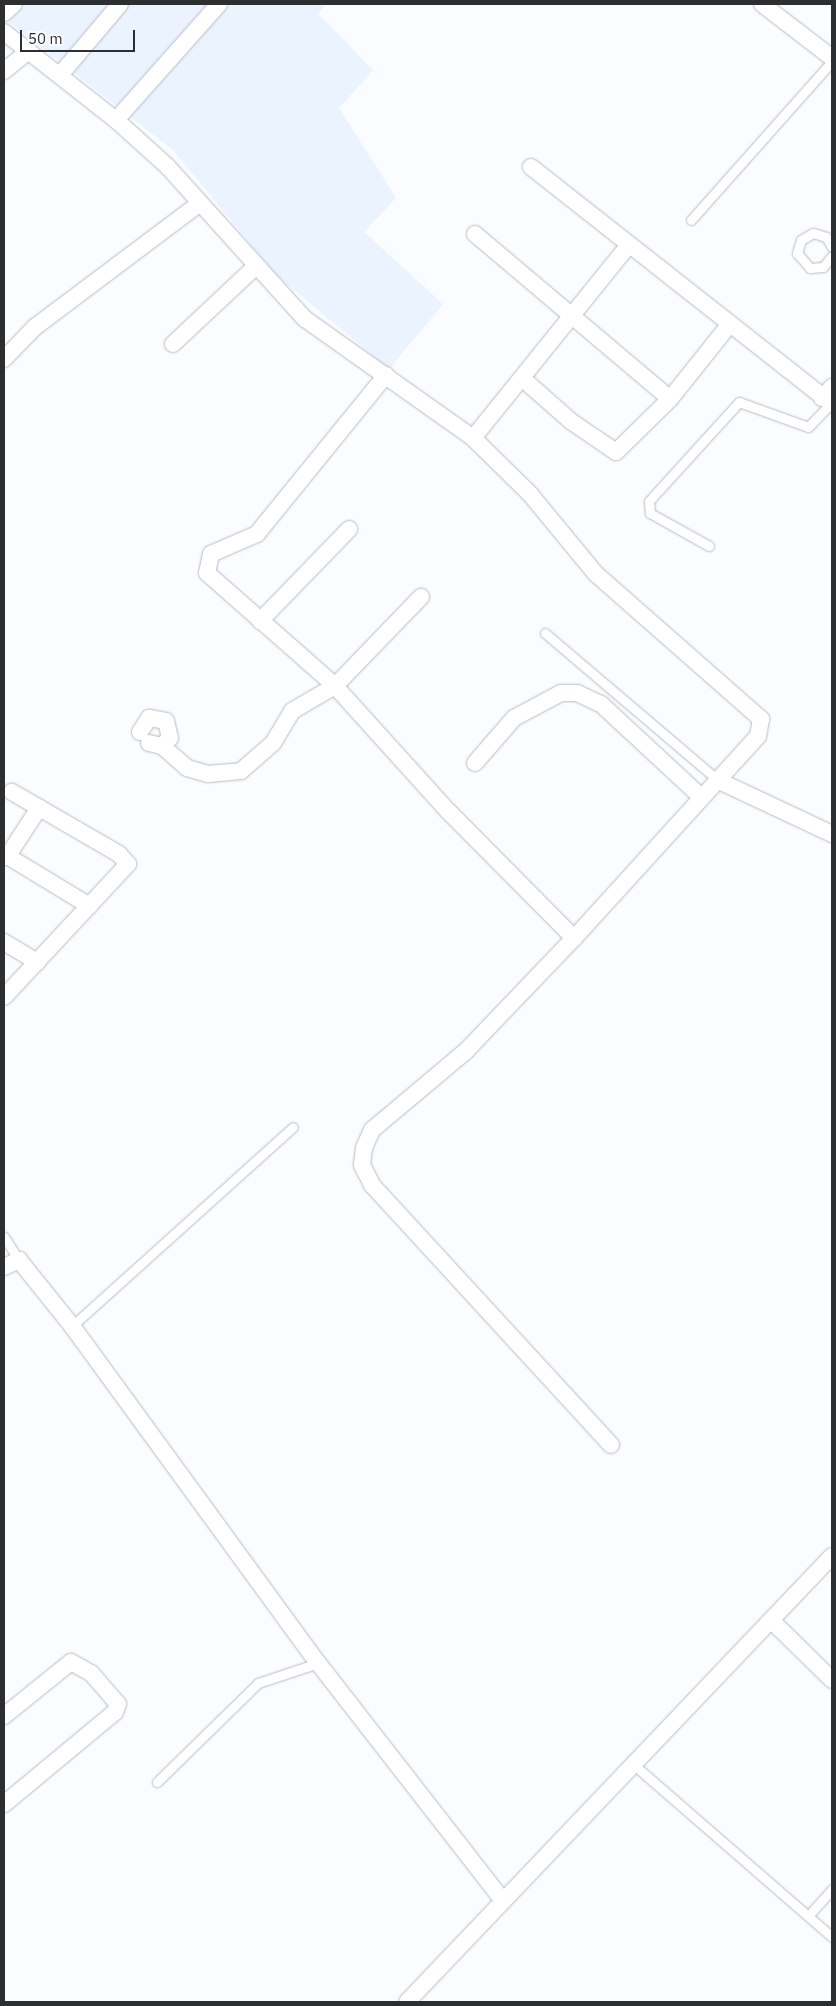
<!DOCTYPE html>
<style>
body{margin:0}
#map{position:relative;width:836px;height:2006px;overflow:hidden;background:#fafcff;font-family:"IBM Plex Sans",sans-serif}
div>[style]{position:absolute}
.built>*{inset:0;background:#ebf3fe}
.roads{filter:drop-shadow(0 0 1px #b8bdc4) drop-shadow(0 0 1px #b8bdc4)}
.service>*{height:9px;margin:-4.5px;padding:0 4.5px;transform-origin:4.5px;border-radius:4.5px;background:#fff}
.minor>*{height:16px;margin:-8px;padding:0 8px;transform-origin:8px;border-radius:8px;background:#fff}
span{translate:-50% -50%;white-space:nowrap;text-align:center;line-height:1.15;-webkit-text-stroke:4px #fafcff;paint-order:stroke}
.frame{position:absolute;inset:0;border:5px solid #2c2e30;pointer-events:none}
.scale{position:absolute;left:20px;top:30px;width:115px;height:22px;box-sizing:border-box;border:2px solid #2c2e30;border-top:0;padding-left:6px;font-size:15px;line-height:18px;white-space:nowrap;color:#2c2e30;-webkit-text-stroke:4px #fafcff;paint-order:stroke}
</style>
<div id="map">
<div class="built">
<div style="clip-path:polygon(4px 4px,326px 4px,318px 14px,373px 70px,339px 108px,396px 198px,364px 232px,443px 304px,389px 369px,275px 274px,174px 151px,4px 18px)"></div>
</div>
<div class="roads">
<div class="service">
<div style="left:691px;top:220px;width:213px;rotate:-48.4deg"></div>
<div style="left:832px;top:247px;width:12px;rotate:-121deg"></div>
<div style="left:826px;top:237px;width:14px;rotate:-163deg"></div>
<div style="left:813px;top:233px;width:14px;rotate:150deg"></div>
<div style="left:801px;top:240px;width:14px;rotate:107deg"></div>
<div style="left:797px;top:253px;width:20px;rotate:49deg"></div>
<div style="left:810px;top:268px;width:13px;rotate:-4deg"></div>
<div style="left:823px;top:267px;width:14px;rotate:-51deg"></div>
<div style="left:709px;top:546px;width:68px;rotate:-150.8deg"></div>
<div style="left:650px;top:513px;width:12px;rotate:-95deg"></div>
<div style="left:649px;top:501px;width:134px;rotate:-47.7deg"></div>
<div style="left:739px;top:402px;width:73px;rotate:19.9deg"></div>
<div style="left:808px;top:427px;width:33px;rotate:-46deg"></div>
<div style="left:545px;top:633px;width:228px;rotate:40.4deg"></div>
<div style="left:4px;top:1237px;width:27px;rotate:57deg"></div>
<div style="left:72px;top:1326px;width:297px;rotate:-42deg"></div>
<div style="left:633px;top:1764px;width:264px;rotate:41deg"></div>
<div style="left:157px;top:1782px;width:141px;rotate:-44.4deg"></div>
<div style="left:258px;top:1683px;width:63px;rotate:-18.4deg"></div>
<div style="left:808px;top:1916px;width:36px;rotate:-48deg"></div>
</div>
<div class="minor">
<div style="left:762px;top:4px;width:88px;rotate:37.6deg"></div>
<div style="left:4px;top:13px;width:13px;rotate:-42deg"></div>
<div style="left:4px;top:32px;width:142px;rotate:38.2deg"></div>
<div style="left:116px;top:120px;width:70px;rotate:42.1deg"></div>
<div style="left:168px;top:167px;width:205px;rotate:48deg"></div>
<div style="left:305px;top:319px;width:206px;rotate:35.3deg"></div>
<div style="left:473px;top:438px;width:80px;rotate:44.5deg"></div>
<div style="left:530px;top:494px;width:104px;rotate:50.5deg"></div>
<div style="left:596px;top:574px;width:220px;rotate:41.3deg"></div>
<div style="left:761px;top:719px;width:17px;rotate:100deg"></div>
<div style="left:758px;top:736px;width:273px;rotate:132.3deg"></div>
<div style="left:574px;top:938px;width:156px;rotate:133.7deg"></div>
<div style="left:466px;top:1051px;width:123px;rotate:140deg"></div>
<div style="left:372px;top:1130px;width:20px;rotate:114deg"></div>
<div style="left:364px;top:1148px;width:17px;rotate:97deg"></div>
<div style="left:362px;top:1165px;width:22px;rotate:63deg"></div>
<div style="left:372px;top:1185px;width:353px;rotate:47.4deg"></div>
<div style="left:4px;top:71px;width:32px;rotate:-39deg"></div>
<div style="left:60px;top:75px;width:93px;rotate:-49.8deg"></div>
<div style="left:116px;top:120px;width:155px;rotate:-48.4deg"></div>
<div style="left:531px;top:167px;width:383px;rotate:38.2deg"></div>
<div style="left:475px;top:234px;width:255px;rotate:40.2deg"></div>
<div style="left:173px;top:344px;width:112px;rotate:-43.2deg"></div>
<div style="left:4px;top:359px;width:45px;rotate:-45.9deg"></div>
<div style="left:35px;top:327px;width:205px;rotate:-36.9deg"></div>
<div style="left:386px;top:375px;width:205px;rotate:129.1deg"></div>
<div style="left:257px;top:534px;width:50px;rotate:156.5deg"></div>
<div style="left:211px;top:554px;width:19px;rotate:102deg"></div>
<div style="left:207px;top:573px;width:171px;rotate:41.4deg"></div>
<div style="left:335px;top:686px;width:169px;rotate:47.9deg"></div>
<div style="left:448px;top:811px;width:179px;rotate:45.2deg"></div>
<div style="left:523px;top:379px;width:65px;rotate:41.3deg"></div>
<div style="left:572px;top:422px;width:53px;rotate:34.3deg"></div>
<div style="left:616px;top:452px;width:76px;rotate:-44.5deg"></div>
<div style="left:670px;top:399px;width:95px;rotate:-51.4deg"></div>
<div style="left:822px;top:398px;width:15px;rotate:-48deg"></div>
<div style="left:473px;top:438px;width:248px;rotate:-51.1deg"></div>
<div style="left:260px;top:621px;width:128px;rotate:-45.9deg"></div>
<div style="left:140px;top:732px;width:17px;rotate:-57deg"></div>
<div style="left:149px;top:718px;width:17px;rotate:10deg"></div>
<div style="left:166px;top:721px;width:17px;rotate:77deg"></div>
<div style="left:170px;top:738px;width:11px;rotate:135deg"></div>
<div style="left:149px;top:743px;width:13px;rotate:13deg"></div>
<div style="left:162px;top:746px;width:33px;rotate:41deg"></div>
<div style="left:187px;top:768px;width:22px;rotate:16deg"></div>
<div style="left:208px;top:774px;width:33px;rotate:-5deg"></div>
<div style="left:241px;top:771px;width:43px;rotate:-41.2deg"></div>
<div style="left:273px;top:743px;width:37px;rotate:-59deg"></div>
<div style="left:292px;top:711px;width:50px;rotate:-30.2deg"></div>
<div style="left:335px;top:686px;width:124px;rotate:-46deg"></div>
<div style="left:475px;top:763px;width:60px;rotate:-49.1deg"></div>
<div style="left:514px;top:718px;width:53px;rotate:-28deg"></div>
<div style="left:561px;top:693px;width:16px"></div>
<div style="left:577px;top:693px;width:26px;rotate:25deg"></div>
<div style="left:601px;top:704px;width:137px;rotate:42.9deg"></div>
<div style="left:719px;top:781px;width:125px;rotate:25.1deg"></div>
<div style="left:4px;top:854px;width:100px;rotate:31.2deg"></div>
<div style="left:7px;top:857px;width:59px;rotate:-56.9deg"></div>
<div style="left:4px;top:942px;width:39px;rotate:31deg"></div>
<div style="left:4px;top:997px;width:182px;rotate:-47deg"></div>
<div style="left:128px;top:864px;width:13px;rotate:-132deg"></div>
<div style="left:119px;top:854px;width:124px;rotate:-149.9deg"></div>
<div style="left:4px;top:1267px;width:17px;rotate:-25deg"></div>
<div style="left:19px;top:1260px;width:85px;rotate:51.2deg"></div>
<div style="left:72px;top:1326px;width:417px;rotate:53.9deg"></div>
<div style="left:318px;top:1663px;width:301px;rotate:52.1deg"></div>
<div style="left:772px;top:1621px;width:84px;rotate:44.5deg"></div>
<div style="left:4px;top:1716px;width:86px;rotate:-38.9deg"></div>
<div style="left:71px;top:1662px;width:23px;rotate:29deg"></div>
<div style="left:91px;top:1673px;width:41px;rotate:48.9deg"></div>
<div style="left:118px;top:1704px;width:9px;rotate:111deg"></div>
<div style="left:115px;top:1712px;width:144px;rotate:140.3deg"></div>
<div style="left:407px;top:2002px;width:616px;rotate:-46.38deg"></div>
</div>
</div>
<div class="frame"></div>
<div class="scale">50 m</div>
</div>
